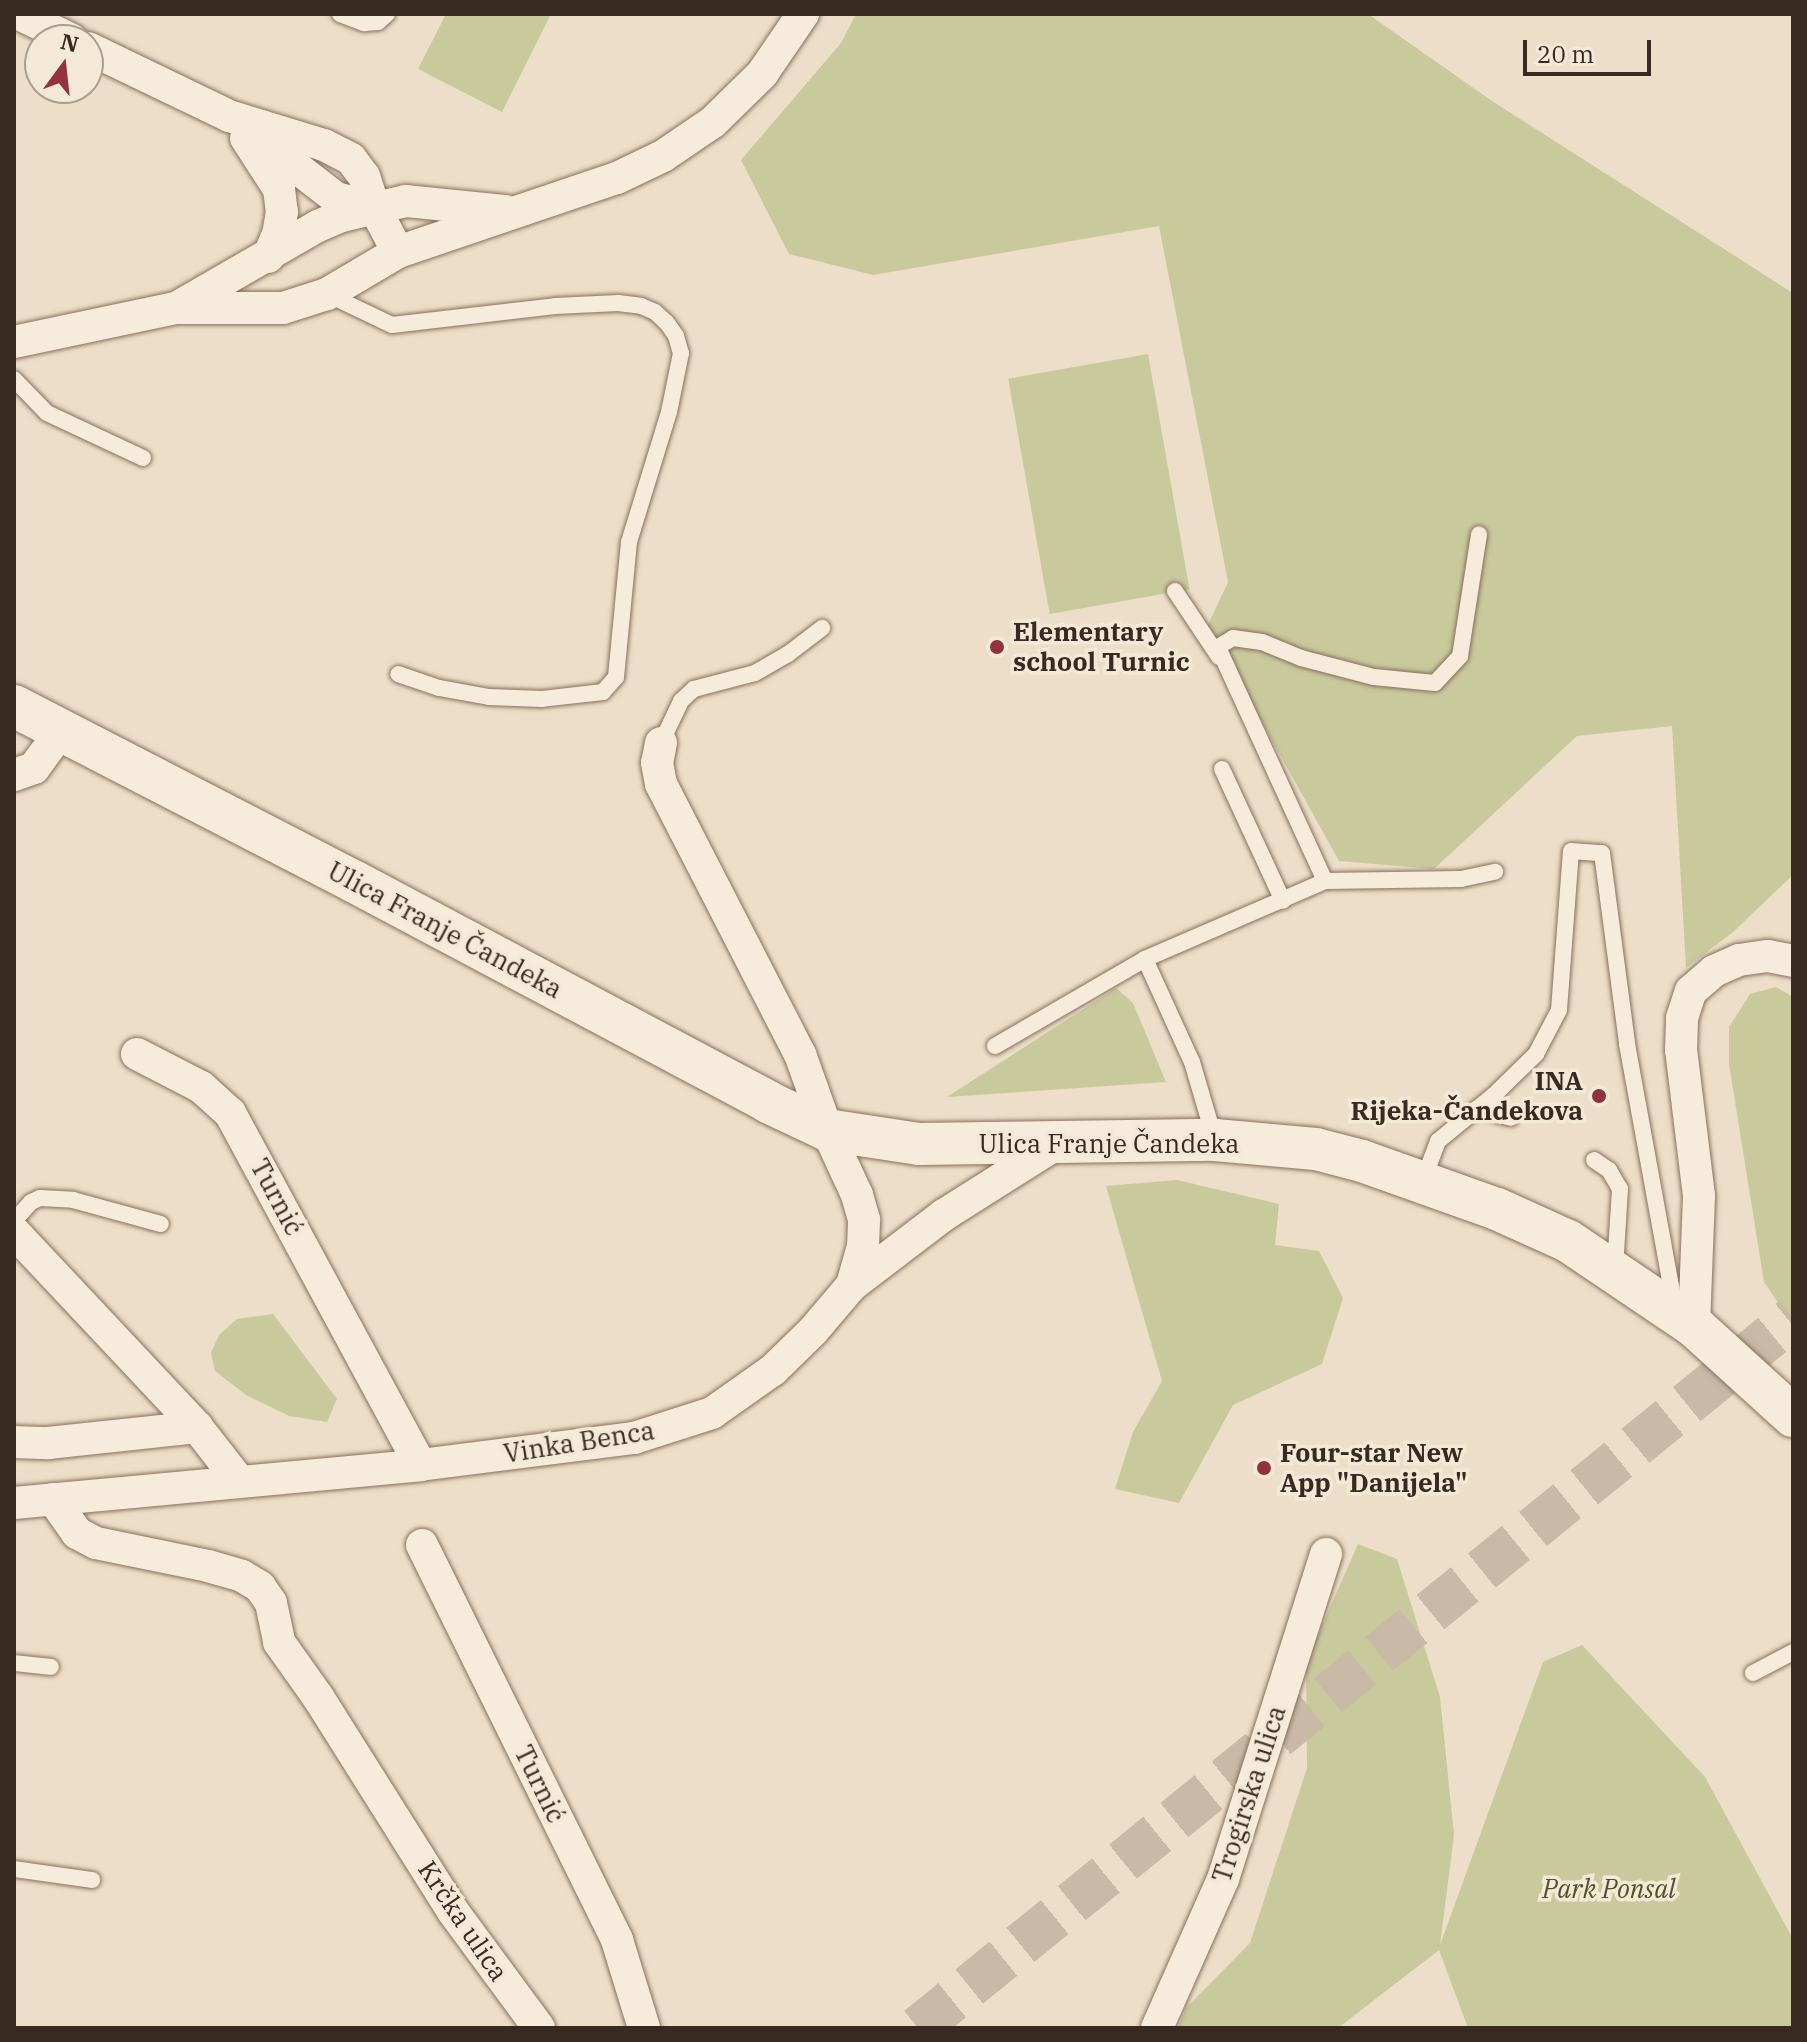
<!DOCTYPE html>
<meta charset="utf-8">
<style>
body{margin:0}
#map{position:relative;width:1807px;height:2042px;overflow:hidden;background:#ecdec8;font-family:"IBM Plex Serif",serif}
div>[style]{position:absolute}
.green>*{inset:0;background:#c9ca9c;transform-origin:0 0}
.primary-tunnel>*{height:44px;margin-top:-22px;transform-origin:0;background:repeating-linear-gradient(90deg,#c8baa7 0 44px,transparent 0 66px)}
.roads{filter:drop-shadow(0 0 2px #87705e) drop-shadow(0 0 2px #87705e)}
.service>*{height:16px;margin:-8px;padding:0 8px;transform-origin:8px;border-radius:8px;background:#f7ecdb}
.minor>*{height:32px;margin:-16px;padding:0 16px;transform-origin:16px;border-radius:16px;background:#f7ecdb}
.tertiary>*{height:42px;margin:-21px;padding:0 21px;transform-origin:21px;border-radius:21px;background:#f7ecdb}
.dots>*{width:22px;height:22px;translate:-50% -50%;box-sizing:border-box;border:4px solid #f4e9d7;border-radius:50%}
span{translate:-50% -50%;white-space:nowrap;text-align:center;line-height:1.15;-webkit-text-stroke:7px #f4e9d7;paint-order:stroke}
.poi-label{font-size:26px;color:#382a21;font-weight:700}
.left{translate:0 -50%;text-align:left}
.right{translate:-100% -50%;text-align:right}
.street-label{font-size:26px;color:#382a21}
.park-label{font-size:26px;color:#4d5329;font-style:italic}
.frame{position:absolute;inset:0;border:16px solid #382a21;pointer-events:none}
.north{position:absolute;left:24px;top:24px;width:80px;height:80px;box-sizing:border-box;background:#f4e9d7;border:2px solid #a99d8e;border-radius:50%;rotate:15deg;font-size:22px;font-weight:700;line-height:32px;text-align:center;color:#382a21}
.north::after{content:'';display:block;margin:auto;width:28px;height:36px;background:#92323b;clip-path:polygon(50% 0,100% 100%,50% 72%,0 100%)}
.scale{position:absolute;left:1523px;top:40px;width:128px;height:36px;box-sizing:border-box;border:4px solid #382a21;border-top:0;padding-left:10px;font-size:24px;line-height:28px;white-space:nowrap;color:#382a21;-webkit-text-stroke:6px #f4e9d7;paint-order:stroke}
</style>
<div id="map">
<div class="green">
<div style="clip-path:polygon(446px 14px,551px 14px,502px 112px,418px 69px)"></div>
<div style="clip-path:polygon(856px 14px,1368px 14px,1492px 101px,1793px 293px,1793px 875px,1733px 932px,1686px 968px,1672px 726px,1577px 736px,1434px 869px,1339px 861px,1208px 625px,1228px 582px,1159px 226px,873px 275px,789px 254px,741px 160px,841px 43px)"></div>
<div style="left:1148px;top:354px;width:239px;height:142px;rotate:80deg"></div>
<div style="clip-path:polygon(1776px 987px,1793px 997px,1793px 1325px,1764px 1282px,1729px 1064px,1729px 1027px,1750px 994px)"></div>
<div style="clip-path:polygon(1116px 988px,1133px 1003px,1166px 1082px,947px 1097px)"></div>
<div style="clip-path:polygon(1177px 1180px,1279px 1204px,1275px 1245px,1319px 1251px,1343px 1298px,1322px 1364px,1233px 1405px,1179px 1503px,1115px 1489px,1133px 1432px,1162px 1381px,1106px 1186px)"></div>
<div style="clip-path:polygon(273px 1314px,337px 1399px,327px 1422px,289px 1416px,246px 1395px,215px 1371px,211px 1353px,219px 1335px,237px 1319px)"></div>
<div style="clip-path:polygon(1358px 1544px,1397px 1559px,1440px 1697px,1454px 1835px,1440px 1945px,1543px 1662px,1582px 1645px,1705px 1777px,1793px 1939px,1793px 2028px,1468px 2028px,1439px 1950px,1338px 2028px,1178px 2028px,1186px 2008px,1250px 1943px,1307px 1768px,1306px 1662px)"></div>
</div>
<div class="primary-tunnel">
<div style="left:918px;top:2028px;width:1127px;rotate:-39.06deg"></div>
</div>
<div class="roads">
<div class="service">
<div style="left:340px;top:14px;width:26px;rotate:21deg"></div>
<div style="left:364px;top:23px;width:14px;rotate:-4deg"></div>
<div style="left:378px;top:22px;width:12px;rotate:-42deg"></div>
<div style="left:327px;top:294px;width:72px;rotate:25.5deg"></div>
<div style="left:392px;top:325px;width:164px;rotate:-6.6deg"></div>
<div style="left:555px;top:306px;width:63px;rotate:-2.7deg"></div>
<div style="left:618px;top:303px;width:23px;rotate:7deg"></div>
<div style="left:641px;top:306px;width:15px;rotate:23deg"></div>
<div style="left:655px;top:312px;width:16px;rotate:43deg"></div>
<div style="left:667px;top:323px;width:16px;rotate:55deg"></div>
<div style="left:676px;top:336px;width:18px;rotate:74deg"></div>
<div style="left:681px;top:353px;width:60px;rotate:101.5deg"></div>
<div style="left:669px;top:412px;width:136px;rotate:107.1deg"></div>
<div style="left:629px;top:542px;width:136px;rotate:95.5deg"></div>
<div style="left:616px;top:677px;width:20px;rotate:131deg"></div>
<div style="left:603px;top:692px;width:61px;rotate:173.5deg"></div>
<div style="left:542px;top:699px;width:53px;rotate:-177.8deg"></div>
<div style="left:489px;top:697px;width:51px;rotate:-169.8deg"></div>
<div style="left:439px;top:688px;width:43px;rotate:-161.1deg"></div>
<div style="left:14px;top:379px;width:47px;rotate:45.9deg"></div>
<div style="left:47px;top:413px;width:106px;rotate:25.1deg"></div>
<div style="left:1175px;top:591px;width:79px;rotate:56.3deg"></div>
<div style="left:661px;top:743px;width:47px;rotate:-64.5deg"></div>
<div style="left:681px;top:701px;width:18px;rotate:-43deg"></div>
<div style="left:694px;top:689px;width:63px;rotate:-14.7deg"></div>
<div style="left:755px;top:673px;width:38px;rotate:-30deg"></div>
<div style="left:788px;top:654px;width:43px;rotate:-37.4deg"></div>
<div style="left:1222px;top:769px;width:145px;rotate:65.2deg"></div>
<div style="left:1325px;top:881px;width:257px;rotate:-114.6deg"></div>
<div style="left:1218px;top:647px;width:17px;rotate:-31deg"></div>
<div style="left:1233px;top:638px;width:29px;rotate:8deg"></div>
<div style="left:1262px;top:642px;width:42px;rotate:22.3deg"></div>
<div style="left:1301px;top:658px;width:75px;rotate:14.6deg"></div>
<div style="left:1374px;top:677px;width:61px;rotate:5.6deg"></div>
<div style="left:1435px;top:683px;width:37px;rotate:-47deg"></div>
<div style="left:1460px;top:656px;width:123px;rotate:-81.1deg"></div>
<div style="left:1145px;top:959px;width:113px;rotate:65.5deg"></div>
<div style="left:1192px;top:1062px;width:81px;rotate:73.6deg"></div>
<div style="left:995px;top:1046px;width:173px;rotate:-30.1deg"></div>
<div style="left:1145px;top:959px;width:196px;rotate:-23.4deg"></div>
<div style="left:1325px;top:881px;width:136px;rotate:-0.8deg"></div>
<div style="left:1461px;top:879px;width:35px;rotate:-12deg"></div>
<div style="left:1476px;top:1109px;width:36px;rotate:14deg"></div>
<div style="left:1594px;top:1160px;width:18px;rotate:34deg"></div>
<div style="left:1609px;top:1170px;width:22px;rotate:60deg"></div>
<div style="left:1620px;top:1189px;width:79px;rotate:93.6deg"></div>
<div style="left:1423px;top:1181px;width:43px;rotate:-69.4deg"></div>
<div style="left:1438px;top:1141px;width:72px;rotate:-39.4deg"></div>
<div style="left:1494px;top:1095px;width:59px;rotate:-44.3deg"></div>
<div style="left:1536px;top:1054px;width:50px;rotate:-62.4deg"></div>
<div style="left:1559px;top:1010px;width:159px;rotate:-85.7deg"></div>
<div style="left:1571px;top:851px;width:31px;rotate:4deg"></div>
<div style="left:1602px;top:853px;width:193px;rotate:82.5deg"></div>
<div style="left:1627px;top:1044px;width:263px;rotate:79.7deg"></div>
<div style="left:14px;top:1221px;width:25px;rotate:-48deg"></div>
<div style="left:31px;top:1202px;width:10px;rotate:-24deg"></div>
<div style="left:40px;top:1198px;width:33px;rotate:3deg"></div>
<div style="left:73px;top:1200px;width:91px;rotate:15.3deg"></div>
<div style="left:14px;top:1663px;width:37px;rotate:6deg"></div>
<div style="left:1753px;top:1673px;width:45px;rotate:-27.7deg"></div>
<div style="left:14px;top:1869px;width:79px;rotate:8deg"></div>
</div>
<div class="minor">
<div style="left:19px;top:14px;width:59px;rotate:26.1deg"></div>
<div style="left:88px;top:48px;width:157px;rotate:25.7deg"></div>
<div style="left:229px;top:116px;width:99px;rotate:17deg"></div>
<div style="left:324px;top:145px;width:30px;rotate:27deg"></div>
<div style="left:351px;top:159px;width:21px;rotate:53deg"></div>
<div style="left:364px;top:176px;width:33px;rotate:72deg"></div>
<div style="left:374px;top:207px;width:51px;rotate:61.9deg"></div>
<div style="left:248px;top:130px;width:111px;rotate:37.7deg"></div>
<div style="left:336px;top:198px;width:38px;rotate:14deg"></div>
<div style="left:246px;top:138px;width:61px;rotate:57.1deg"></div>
<div style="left:279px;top:189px;width:23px;rotate:83deg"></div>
<div style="left:282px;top:212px;width:22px;rotate:100deg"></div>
<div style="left:278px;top:234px;width:25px;rotate:113deg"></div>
<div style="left:181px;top:305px;width:158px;rotate:-30deg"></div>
<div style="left:318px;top:226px;width:26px;rotate:-23deg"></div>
<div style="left:342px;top:216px;width:66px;rotate:-13.2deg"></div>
<div style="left:406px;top:201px;width:100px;rotate:5.8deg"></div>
<div style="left:14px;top:342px;width:166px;rotate:-11.9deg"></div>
<div style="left:176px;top:308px;width:107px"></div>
<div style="left:283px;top:308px;width:46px;rotate:-17.7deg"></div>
<div style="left:327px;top:294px;width:82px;rotate:-30.6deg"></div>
<div style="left:398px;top:252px;width:231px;rotate:-18.7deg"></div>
<div style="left:617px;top:178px;width:51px;rotate:-25.6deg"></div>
<div style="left:663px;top:156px;width:60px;rotate:-34.2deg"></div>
<div style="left:713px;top:122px;width:69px;rotate:-44.4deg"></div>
<div style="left:762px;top:74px;width:73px;rotate:-55.7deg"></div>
<div style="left:661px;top:743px;width:20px;rotate:101deg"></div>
<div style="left:657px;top:763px;width:21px;rotate:79deg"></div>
<div style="left:661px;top:784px;width:304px;rotate:62.8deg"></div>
<div style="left:800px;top:1054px;width:81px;rotate:70.4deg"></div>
<div style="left:827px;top:1130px;width:72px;rotate:65.2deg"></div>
<div style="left:857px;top:1195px;width:26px;rotate:74deg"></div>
<div style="left:864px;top:1220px;width:26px;rotate:92deg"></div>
<div style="left:863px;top:1246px;width:41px;rotate:105.8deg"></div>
<div style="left:14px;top:775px;width:21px;rotate:-19deg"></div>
<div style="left:34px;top:768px;width:46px;rotate:-53.9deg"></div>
<div style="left:137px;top:1054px;width:72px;rotate:27.3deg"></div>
<div style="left:201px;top:1087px;width:39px;rotate:42deg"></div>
<div style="left:230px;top:1113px;width:400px;rotate:61.6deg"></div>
<div style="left:14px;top:1232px;width:267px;rotate:46.8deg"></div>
<div style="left:197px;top:1427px;width:68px;rotate:52.1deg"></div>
<div style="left:1694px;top:1326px;width:130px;rotate:-87.8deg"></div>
<div style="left:1699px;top:1196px;width:147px;rotate:-97deg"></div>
<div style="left:1681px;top:1050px;width:32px;rotate:-88deg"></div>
<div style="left:1682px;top:1018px;width:28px;rotate:-72deg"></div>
<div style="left:1691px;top:991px;width:30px;rotate:-41deg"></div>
<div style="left:1714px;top:971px;width:27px;rotate:-24deg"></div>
<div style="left:1739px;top:960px;width:29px;rotate:-8deg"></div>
<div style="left:1768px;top:956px;width:25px;rotate:11deg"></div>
<div style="left:14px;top:1442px;width:34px;rotate:2deg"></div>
<div style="left:48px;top:1443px;width:150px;rotate:-6.1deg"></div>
<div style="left:53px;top:1499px;width:42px;rotate:54.8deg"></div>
<div style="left:77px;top:1533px;width:21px;rotate:28deg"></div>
<div style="left:96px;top:1543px;width:114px;rotate:11.6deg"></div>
<div style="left:208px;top:1566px;width:35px;rotate:16deg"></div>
<div style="left:242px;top:1576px;width:21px;rotate:31deg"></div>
<div style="left:260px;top:1587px;width:19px;rotate:55deg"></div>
<div style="left:271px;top:1603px;width:40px;rotate:78deg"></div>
<div style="left:279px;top:1642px;width:67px;rotate:54.7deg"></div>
<div style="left:318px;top:1697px;width:252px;rotate:57.8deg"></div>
<div style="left:452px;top:1910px;width:147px;rotate:53.6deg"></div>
<div style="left:14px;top:1503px;width:408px;rotate:-5.3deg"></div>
<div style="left:420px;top:1465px;width:216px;rotate:-7.2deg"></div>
<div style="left:634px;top:1438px;width:82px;rotate:-17.8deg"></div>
<div style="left:712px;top:1413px;width:75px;rotate:-35.2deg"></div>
<div style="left:773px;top:1370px;width:56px;rotate:-44.3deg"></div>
<div style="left:813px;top:1331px;width:60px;rotate:-49.7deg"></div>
<div style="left:852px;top:1285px;width:116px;rotate:-37.3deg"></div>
<div style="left:944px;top:1215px;width:135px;rotate:-32.3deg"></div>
<div style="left:422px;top:1545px;width:441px;rotate:63.7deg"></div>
<div style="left:617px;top:1940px;width:92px;rotate:72.9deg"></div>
<div style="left:1157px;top:2028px;width:163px;rotate:-66.1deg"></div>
<div style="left:1223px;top:1879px;width:341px;rotate:-72.4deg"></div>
</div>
<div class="tertiary">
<div style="left:14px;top:706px;width:384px;rotate:27.3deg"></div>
<div style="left:355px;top:882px;width:468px;rotate:28deg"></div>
<div style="left:768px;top:1102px;width:65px;rotate:25.4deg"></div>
<div style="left:827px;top:1130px;width:93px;rotate:8.7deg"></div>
<div style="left:919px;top:1144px;width:296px;rotate:-0.8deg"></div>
<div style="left:1215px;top:1140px;width:101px;rotate:5.1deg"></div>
<div style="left:1316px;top:1149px;width:48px;rotate:14.6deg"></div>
<div style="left:1362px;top:1161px;width:143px;rotate:19.6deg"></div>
<div style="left:1497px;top:1209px;width:78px;rotate:24.3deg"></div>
<div style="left:1568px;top:1241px;width:152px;rotate:34deg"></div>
<div style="left:1694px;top:1326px;width:134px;rotate:42.3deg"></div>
</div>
</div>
<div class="dots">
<div style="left:997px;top:647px;background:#92323b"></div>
<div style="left:1599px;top:1096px;background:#92323b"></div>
<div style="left:1264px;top:1468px;background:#92323b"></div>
</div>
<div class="poi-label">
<span class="left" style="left:1013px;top:647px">Elementary<br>school Turnic</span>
<span class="right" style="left:1583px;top:1096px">INA<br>Rijeka-Čandekova</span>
<span class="left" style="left:1280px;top:1468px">Four-star New<br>App "Danijela"</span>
</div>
<div class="street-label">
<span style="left:445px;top:930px;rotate:28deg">Ulica Franje Čandeka</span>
<span style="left:1109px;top:1144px">Ulica Franje Čandeka</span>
<span style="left:277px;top:1197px;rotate:62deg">Turnić</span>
<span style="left:579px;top:1442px;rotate:-9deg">Vinka Benca</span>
<span style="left:540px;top:1784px;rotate:64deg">Turnić</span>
<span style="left:1249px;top:1794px;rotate:-72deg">Trogirska ulica</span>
<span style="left:463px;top:1921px;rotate:56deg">Krčka ulica</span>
</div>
<div class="park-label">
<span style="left:1609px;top:1889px">Park Ponsal</span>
</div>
<div class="frame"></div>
<div class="north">N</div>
<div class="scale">20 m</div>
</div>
